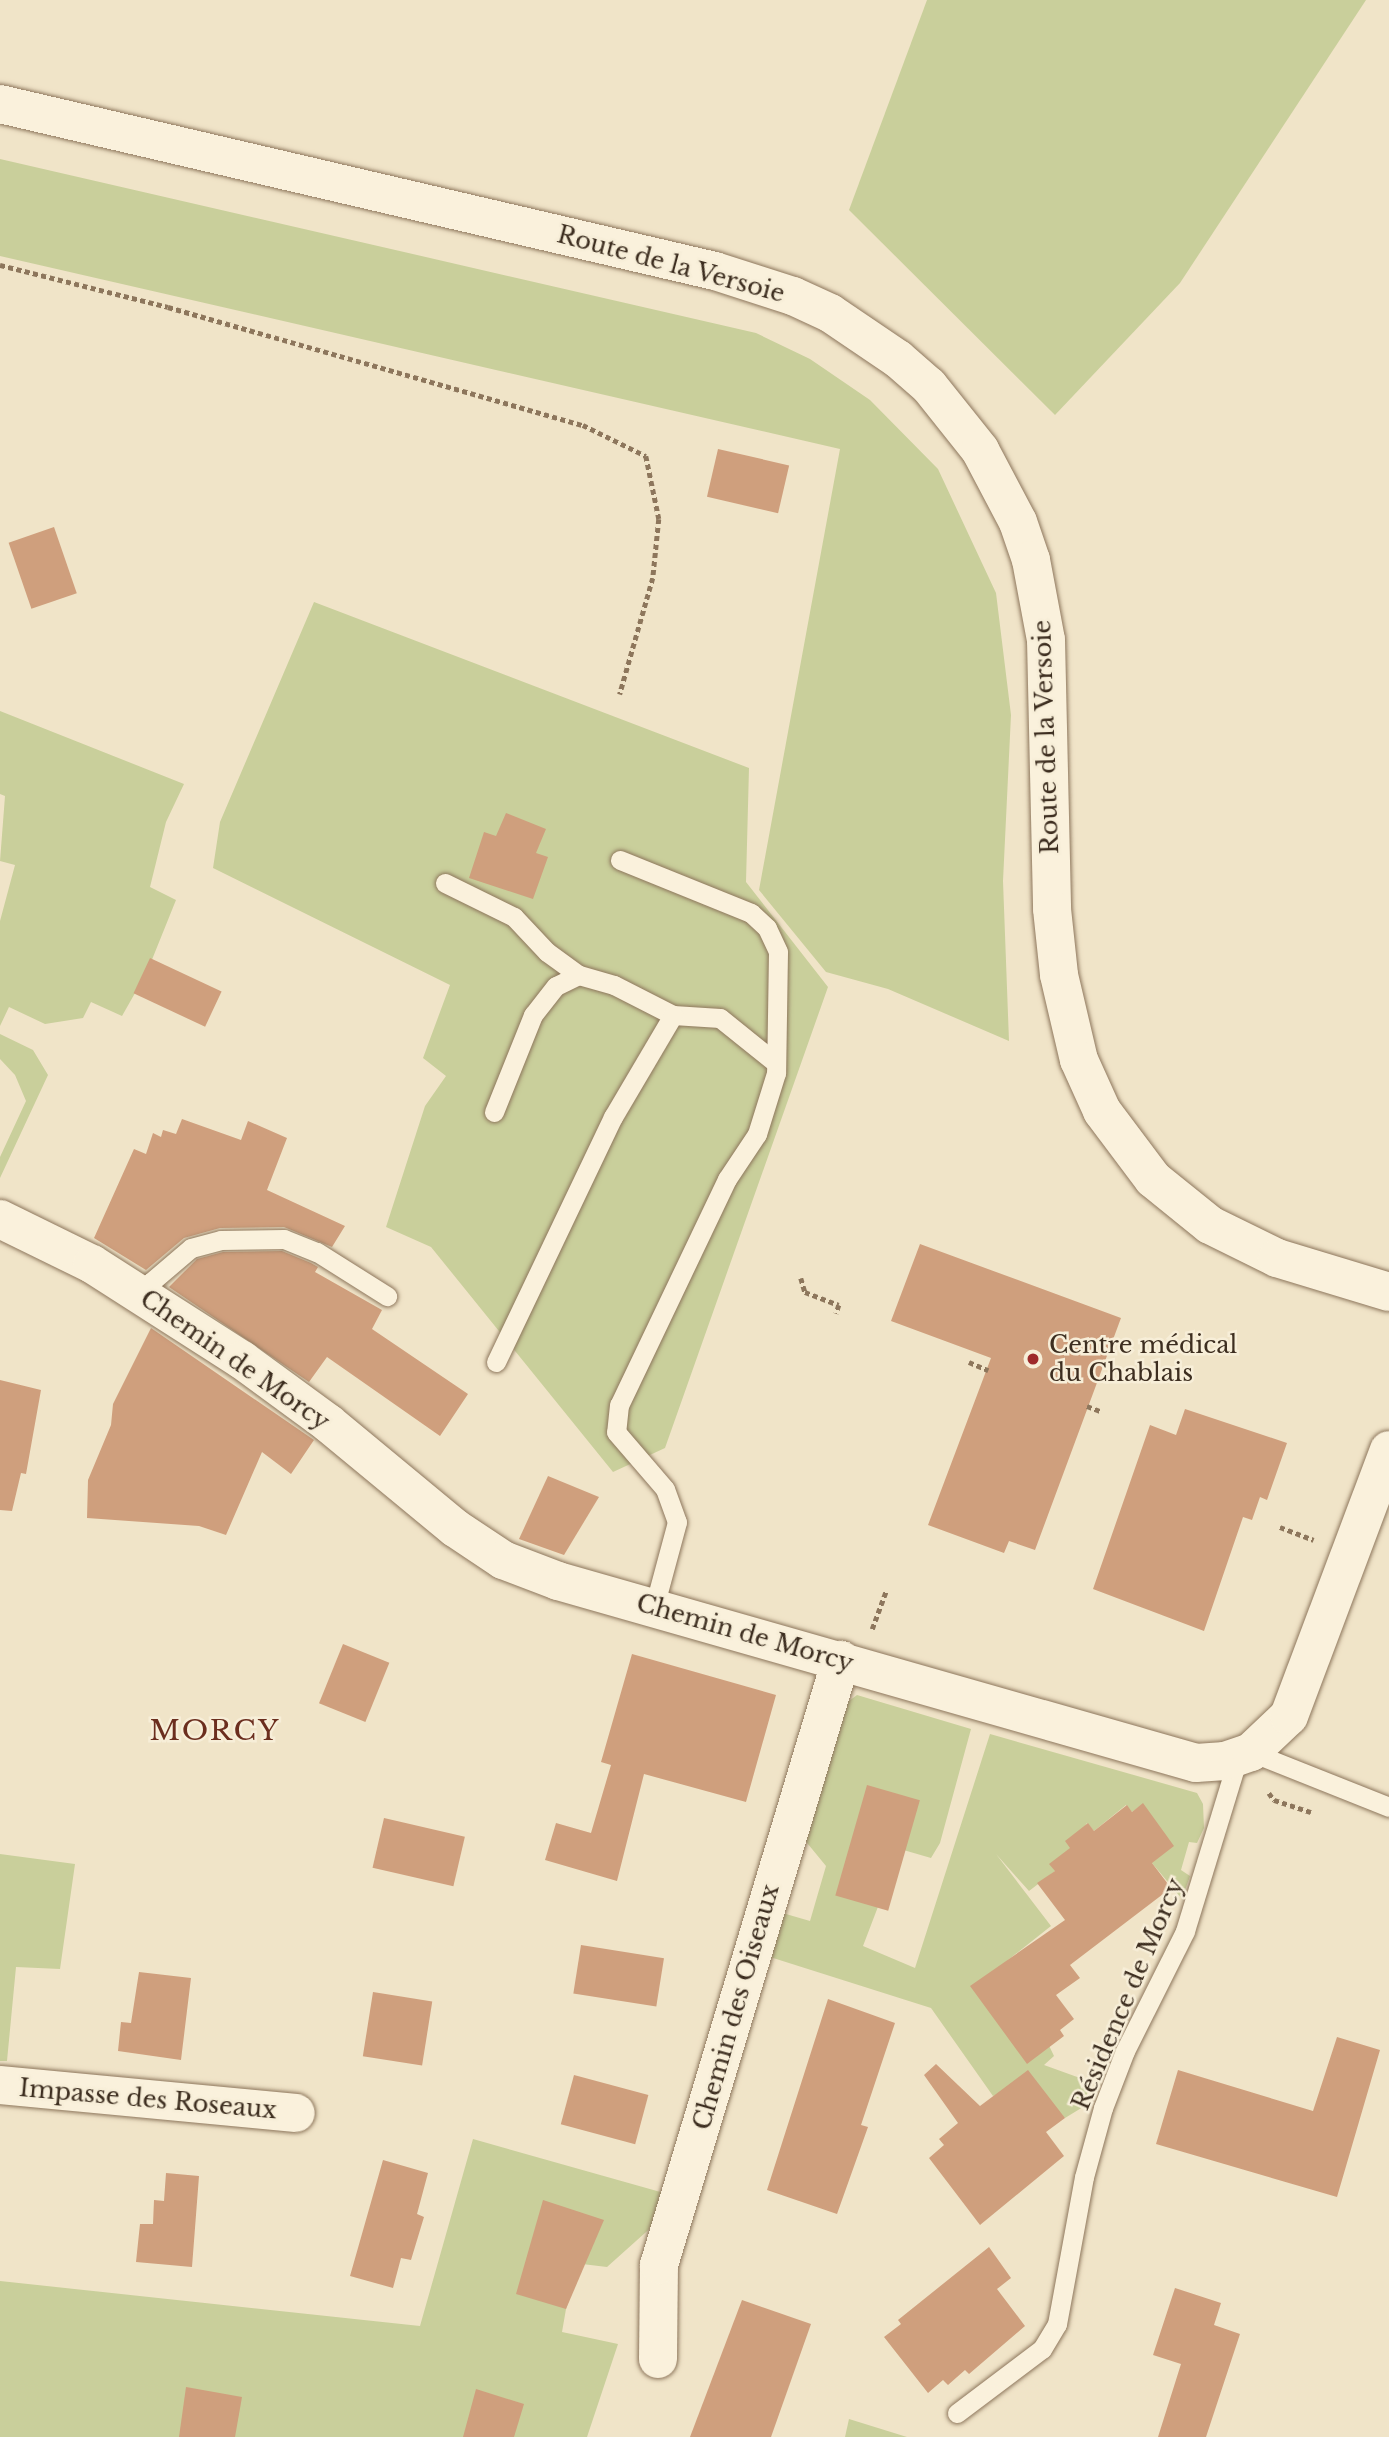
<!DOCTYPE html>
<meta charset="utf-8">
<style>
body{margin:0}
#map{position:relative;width:1389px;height:2437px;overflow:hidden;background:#f0e4c8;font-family:"Libre Baskerville",serif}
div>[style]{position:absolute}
.green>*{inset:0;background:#c9cf9b}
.building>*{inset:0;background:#cf9f7d;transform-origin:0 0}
.path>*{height:4.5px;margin-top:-2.25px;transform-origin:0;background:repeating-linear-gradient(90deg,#8d765c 0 5px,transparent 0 8.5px)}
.roads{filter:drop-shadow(0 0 2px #8d765c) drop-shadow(0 0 2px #8d765c)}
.lane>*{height:19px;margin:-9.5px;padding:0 9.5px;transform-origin:9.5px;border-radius:9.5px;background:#faf1dc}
.street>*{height:38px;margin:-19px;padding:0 19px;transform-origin:19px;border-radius:19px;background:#faf1dc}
.secondary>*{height:38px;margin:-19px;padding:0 19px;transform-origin:19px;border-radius:19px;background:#faf1dc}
.dots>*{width:19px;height:19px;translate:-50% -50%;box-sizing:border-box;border:4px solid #f7eed8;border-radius:50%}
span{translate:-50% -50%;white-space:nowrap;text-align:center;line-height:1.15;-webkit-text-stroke:5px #f7eed8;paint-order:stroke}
.street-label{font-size:24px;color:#3d2e20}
.poi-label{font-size:24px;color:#3d2e20}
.left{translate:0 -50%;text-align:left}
.quarter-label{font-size:28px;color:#6b2e1e;letter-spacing:2px}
</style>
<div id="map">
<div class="green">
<div style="clip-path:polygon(927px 0,1366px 0,1180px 283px,1055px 415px,849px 210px)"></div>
<div style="clip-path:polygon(0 159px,756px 333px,810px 359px,870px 400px,938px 469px,996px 593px,1011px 715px,1003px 881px,1009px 1041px,888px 989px,826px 972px,759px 890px,840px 449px,0 256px)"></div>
<div style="clip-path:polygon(314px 602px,749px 768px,746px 882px,828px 987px,665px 1448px,613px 1472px,431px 1247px,386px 1227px,425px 1106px,446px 1076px,423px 1058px,450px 985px,213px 868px,220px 822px)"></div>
<div style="clip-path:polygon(0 711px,184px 784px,166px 822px,150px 887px,176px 900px,147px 972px,122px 1016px,91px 1002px,83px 1018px,45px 1024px,9px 1007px,0 1026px,0 921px,15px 865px,0 861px,5px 796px,0 794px)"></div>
<div style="clip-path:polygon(0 1034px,33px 1050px,48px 1075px,0 1178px,0 1157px,26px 1101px,15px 1075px,0 1059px)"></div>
<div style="clip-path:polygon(857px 1695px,971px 1729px,940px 1843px,931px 1858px,900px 1849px,863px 1946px,915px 1968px,990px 1734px,1197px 1793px,1203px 1804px,1204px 1828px,1197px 1843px,1189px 1842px,1181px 1870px,1190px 1876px,1182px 1899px,1152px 1863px,1143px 1804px,1132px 1812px,1126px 1805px,1094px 1831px,1087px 1823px,1070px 1848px,1076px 1855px,1029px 1891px,996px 1854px,1051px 1926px,1008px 1960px,1054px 2056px,1044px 2065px,1091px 2082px,1083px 2107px,1065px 2118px,1021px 2085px,993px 2096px,931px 2008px,770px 1957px,779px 1912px,810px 1921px,826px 1866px,803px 1838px,841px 1707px)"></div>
<div style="clip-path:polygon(0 1854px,75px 1864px,60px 1969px,16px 1967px,7px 2061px,0 2061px)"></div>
<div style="clip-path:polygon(473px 2139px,664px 2193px,655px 2224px,607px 2267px,582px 2264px,566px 2309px,562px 2332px,618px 2344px,587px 2437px,0 2437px,0 2281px,420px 2326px)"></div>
<div style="clip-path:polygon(849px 2419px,907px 2437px,845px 2437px)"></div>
</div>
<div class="building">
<div style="left:718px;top:449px;width:73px;height:49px;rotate:13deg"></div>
<div style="left:54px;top:527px;width:70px;height:48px;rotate:71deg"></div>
<div style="clip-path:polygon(506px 813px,546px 829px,536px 853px,548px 857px,533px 899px,469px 878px,484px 832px,496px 836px)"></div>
<div style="left:150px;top:958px;width:79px;height:39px;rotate:25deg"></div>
<div style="clip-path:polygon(182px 1119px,241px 1140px,248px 1121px,287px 1138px,267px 1190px,345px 1226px,332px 1247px,284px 1227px,220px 1228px,184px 1238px,146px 1270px,94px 1238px,134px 1149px,146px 1154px,153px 1133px,161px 1137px,163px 1130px,176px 1134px)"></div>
<div style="clip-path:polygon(920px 1244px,1121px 1318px,1035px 1550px,1009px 1541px,1004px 1553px,928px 1525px,991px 1358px,891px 1321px)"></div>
<div style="clip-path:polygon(282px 1251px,311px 1263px,318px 1267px,315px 1272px,382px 1310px,372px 1329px,468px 1394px,440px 1436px,327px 1357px,309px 1382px,169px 1287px,197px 1259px,223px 1252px)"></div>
<div style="clip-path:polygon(151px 1328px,314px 1440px,291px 1474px,262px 1452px,226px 1535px,199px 1526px,87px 1518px,88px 1480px,111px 1425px,113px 1404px)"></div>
<div style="clip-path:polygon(0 1380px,41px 1390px,26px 1474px,21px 1473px,12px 1511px,0 1510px)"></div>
<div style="clip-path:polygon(1185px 1409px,1287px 1443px,1267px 1500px,1260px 1497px,1252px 1520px,1243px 1517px,1204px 1631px,1093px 1589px,1150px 1425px,1176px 1435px)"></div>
<div style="clip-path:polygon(548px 1476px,599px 1497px,564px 1555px,519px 1539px)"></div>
<div style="left:343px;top:1644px;width:50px;height:64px;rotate:22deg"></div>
<div style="clip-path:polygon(632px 1654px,776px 1695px,746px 1802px,644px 1774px,617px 1881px,545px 1860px,556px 1823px,591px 1833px,611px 1765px,601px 1762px)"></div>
<div style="left:867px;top:1785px;width:55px;height:115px;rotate:16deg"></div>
<div style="clip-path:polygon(1143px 1803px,1174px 1846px,1152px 1863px,1171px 1888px,1070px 1965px,1080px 1978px,1056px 1995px,1074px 2019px,1060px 2030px,1064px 2036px,1027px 2064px,970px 1986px,1065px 1920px,1037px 1883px,1055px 1871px,1049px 1864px,1070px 1848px,1065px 1841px,1088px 1823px,1094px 1831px,1127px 1805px,1132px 1812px)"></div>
<div style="left:384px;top:1818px;width:83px;height:51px;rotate:13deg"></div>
<div style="left:581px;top:1945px;width:84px;height:49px;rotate:9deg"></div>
<div style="clip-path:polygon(139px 1972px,191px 1978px,181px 2060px,118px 2051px,121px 2022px,131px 2023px)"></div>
<div style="left:373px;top:1992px;width:60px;height:65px;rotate:9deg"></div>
<div style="clip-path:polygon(828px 1999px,895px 2023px,861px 2125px,868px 2127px,837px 2214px,767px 2190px)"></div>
<div style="clip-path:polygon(1337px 2037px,1380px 2050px,1337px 2197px,1156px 2144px,1178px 2070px,1313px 2111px)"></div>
<div style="clip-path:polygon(936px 2064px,980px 2106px,1028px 2070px,1065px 2118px,1046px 2132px,1064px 2156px,980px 2225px,929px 2158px,944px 2145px,939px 2139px,958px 2123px,924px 2075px)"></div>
<div style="left:574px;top:2075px;width:77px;height:51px;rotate:15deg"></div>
<div style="clip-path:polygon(383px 2160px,428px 2173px,417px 2214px,424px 2217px,411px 2260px,401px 2258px,393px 2288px,350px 2276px)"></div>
<div style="clip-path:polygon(166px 2173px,199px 2176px,192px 2267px,136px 2262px,140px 2224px,153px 2224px,154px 2200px,164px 2201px)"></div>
<div style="clip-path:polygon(543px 2200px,604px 2220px,566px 2309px,516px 2294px)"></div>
<div style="clip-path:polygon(989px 2247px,1011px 2278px,997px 2289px,1025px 2326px,969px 2374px,965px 2370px,948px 2385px,943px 2380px,928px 2393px,884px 2337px,901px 2324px,898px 2320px)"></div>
<div style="clip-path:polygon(1175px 2288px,1221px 2303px,1214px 2325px,1240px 2334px,1206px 2437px,1158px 2437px,1181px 2364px,1153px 2355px)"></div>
<div style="clip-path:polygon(742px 2300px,811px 2324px,771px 2437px,690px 2437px)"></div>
<div style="clip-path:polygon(186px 2387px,242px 2397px,235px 2437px,179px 2437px)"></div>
<div style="clip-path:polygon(476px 2389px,524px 2404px,514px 2437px,463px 2437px)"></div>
</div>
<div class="path">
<div style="left:0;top:265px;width:173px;rotate:14deg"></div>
<div style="left:168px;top:307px;width:431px;rotate:15.9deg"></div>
<div style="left:583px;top:425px;width:70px;rotate:26.2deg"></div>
<div style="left:646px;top:456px;width:64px;rotate:78.3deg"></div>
<div style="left:659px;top:519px;width:59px;rotate:95.8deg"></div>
<div style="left:653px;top:578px;width:121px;rotate:105.9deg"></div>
<div style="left:801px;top:1278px;width:15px;rotate:74deg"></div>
<div style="left:805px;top:1292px;width:36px;rotate:21deg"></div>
<div style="left:839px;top:1305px;width:9px;rotate:108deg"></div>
<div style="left:969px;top:1362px;width:21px;rotate:23deg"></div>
<div style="left:1087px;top:1406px;width:14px;rotate:21deg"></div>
<div style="left:1280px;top:1527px;width:36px;rotate:21deg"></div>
<div style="left:872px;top:1629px;width:40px;rotate:-69.8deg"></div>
<div style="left:1269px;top:1793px;width:9px;rotate:54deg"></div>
<div style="left:1274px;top:1800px;width:39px;rotate:18deg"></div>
</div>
<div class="roads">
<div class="lane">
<div style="left:620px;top:860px;width:141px;rotate:22deg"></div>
<div style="left:751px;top:913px;width:22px;rotate:43deg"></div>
<div style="left:767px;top:928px;width:26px;rotate:65deg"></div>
<div style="left:778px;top:952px;width:121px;rotate:90.9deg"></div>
<div style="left:776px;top:1073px;width:64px;rotate:107.3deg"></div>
<div style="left:757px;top:1134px;width:54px;rotate:123.7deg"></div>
<div style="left:727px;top:1179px;width:250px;rotate:115.5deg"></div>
<div style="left:619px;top:1405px;width:27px;rotate:96deg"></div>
<div style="left:616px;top:1432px;width:75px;rotate:49.3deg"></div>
<div style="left:665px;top:1489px;width:35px;rotate:70deg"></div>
<div style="left:677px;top:1522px;width:88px;rotate:105.1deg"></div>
<div style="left:445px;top:883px;width:77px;rotate:26.2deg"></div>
<div style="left:514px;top:917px;width:48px;rotate:46.7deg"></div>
<div style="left:547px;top:952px;width:39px;rotate:36deg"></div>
<div style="left:579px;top:975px;width:36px;rotate:16deg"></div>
<div style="left:614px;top:985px;width:66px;rotate:27deg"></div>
<div style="left:673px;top:1015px;width:47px;rotate:3.7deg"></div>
<div style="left:720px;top:1018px;width:72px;rotate:38.8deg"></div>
<div style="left:494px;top:1112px;width:105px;rotate:-68.1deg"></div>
<div style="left:533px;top:1015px;width:37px;rotate:-52deg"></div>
<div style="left:556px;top:986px;width:25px;rotate:-26deg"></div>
<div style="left:142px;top:1295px;width:16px;rotate:-55deg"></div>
<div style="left:151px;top:1282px;width:52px;rotate:-40.4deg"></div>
<div style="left:191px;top:1248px;width:31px;rotate:-15deg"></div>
<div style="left:221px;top:1240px;width:63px;rotate:-0.9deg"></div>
<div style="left:284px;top:1239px;width:35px;rotate:22deg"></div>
<div style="left:317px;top:1252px;width:83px;rotate:32.2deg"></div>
<div style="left:496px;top:1362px;width:272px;rotate:-64.5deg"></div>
<div style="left:613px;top:1117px;width:118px;rotate:-59.5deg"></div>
<div style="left:1251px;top:1752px;width:149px;rotate:21.7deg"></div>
<div style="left:957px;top:2413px;width:106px;rotate:-37deg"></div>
<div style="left:1042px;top:2349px;width:29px;rotate:-59deg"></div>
<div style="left:1057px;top:2324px;width:149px;rotate:-79.6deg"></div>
<div style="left:1084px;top:2177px;width:72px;rotate:-74.6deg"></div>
<div style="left:1103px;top:2108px;width:61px;rotate:-68.9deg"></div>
<div style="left:1125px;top:2051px;width:134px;rotate:-63.4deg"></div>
<div style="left:1185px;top:1931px;width:181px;rotate:-73deg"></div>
</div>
<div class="street">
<div style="left:0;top:1219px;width:102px;rotate:26.1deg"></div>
<div style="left:92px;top:1264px;width:178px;rotate:32.6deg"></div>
<div style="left:242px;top:1360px;width:107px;rotate:36.2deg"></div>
<div style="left:328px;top:1423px;width:165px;rotate:39.6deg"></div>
<div style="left:455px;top:1528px;width:58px;rotate:33.7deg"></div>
<div style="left:503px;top:1560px;width:59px;rotate:20.9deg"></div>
<div style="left:558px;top:1581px;width:663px;rotate:15.92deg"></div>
<div style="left:1196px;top:1763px;width:29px;rotate:-4deg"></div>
<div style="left:1225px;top:1761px;width:28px;rotate:-19deg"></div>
<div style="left:1251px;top:1752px;width:52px;rotate:-43.5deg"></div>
<div style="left:1289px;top:1716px;width:284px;rotate:-69.4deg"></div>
<div style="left:0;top:2085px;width:297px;rotate:5.4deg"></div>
<div style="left:658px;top:2359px;width:94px;rotate:-89.4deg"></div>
<div style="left:659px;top:2265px;width:632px;rotate:-73.26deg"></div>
</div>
<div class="secondary">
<div style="left:0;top:104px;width:734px;rotate:13.15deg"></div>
<div style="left:715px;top:271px;width:82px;rotate:17.8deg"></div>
<div style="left:793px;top:296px;width:41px;rotate:24.7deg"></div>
<div style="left:830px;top:313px;width:82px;rotate:34.1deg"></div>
<div style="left:898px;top:359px;width:41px;rotate:41.1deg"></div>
<div style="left:929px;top:386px;width:82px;rotate:51.4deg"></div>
<div style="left:980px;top:450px;width:81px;rotate:62.2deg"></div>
<div style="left:1018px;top:522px;width:40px;rotate:71.1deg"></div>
<div style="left:1031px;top:560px;width:81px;rotate:79.4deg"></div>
<div style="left:1046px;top:640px;width:269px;rotate:88.7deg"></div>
<div style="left:1052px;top:909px;width:66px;rotate:83.9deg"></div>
<div style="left:1059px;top:975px;width:87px;rotate:76.8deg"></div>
<div style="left:1079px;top:1060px;width:56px;rotate:65.7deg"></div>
<div style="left:1102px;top:1111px;width:85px;rotate:53.1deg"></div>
<div style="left:1153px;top:1179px;width:73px;rotate:38.9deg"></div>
<div style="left:1210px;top:1225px;width:75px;rotate:26.2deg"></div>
<div style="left:1277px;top:1258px;width:117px;rotate:16.9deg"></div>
</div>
</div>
<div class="dots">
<div style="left:1033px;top:1359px;background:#9e2a2b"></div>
</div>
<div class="street-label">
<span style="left:671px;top:264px;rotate:15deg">Route de la Versoie</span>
<span style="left:1046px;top:737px;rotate:-92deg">Route de la Versoie</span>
<span style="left:235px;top:1360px;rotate:35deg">Chemin de Morcy</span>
<span style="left:745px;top:1633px;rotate:16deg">Chemin de Morcy</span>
<span style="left:1128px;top:1994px;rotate:-67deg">Résidence de Morcy</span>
<span style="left:736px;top:2007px;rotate:-74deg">Chemin des Oiseaux</span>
<span style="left:148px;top:2099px;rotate:5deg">Impasse des Roseaux</span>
</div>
<div class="poi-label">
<span class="left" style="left:1049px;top:1359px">Centre médical<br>du Chablais</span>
</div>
<div class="quarter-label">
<span style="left:215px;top:1731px">MORCY</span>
</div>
</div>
